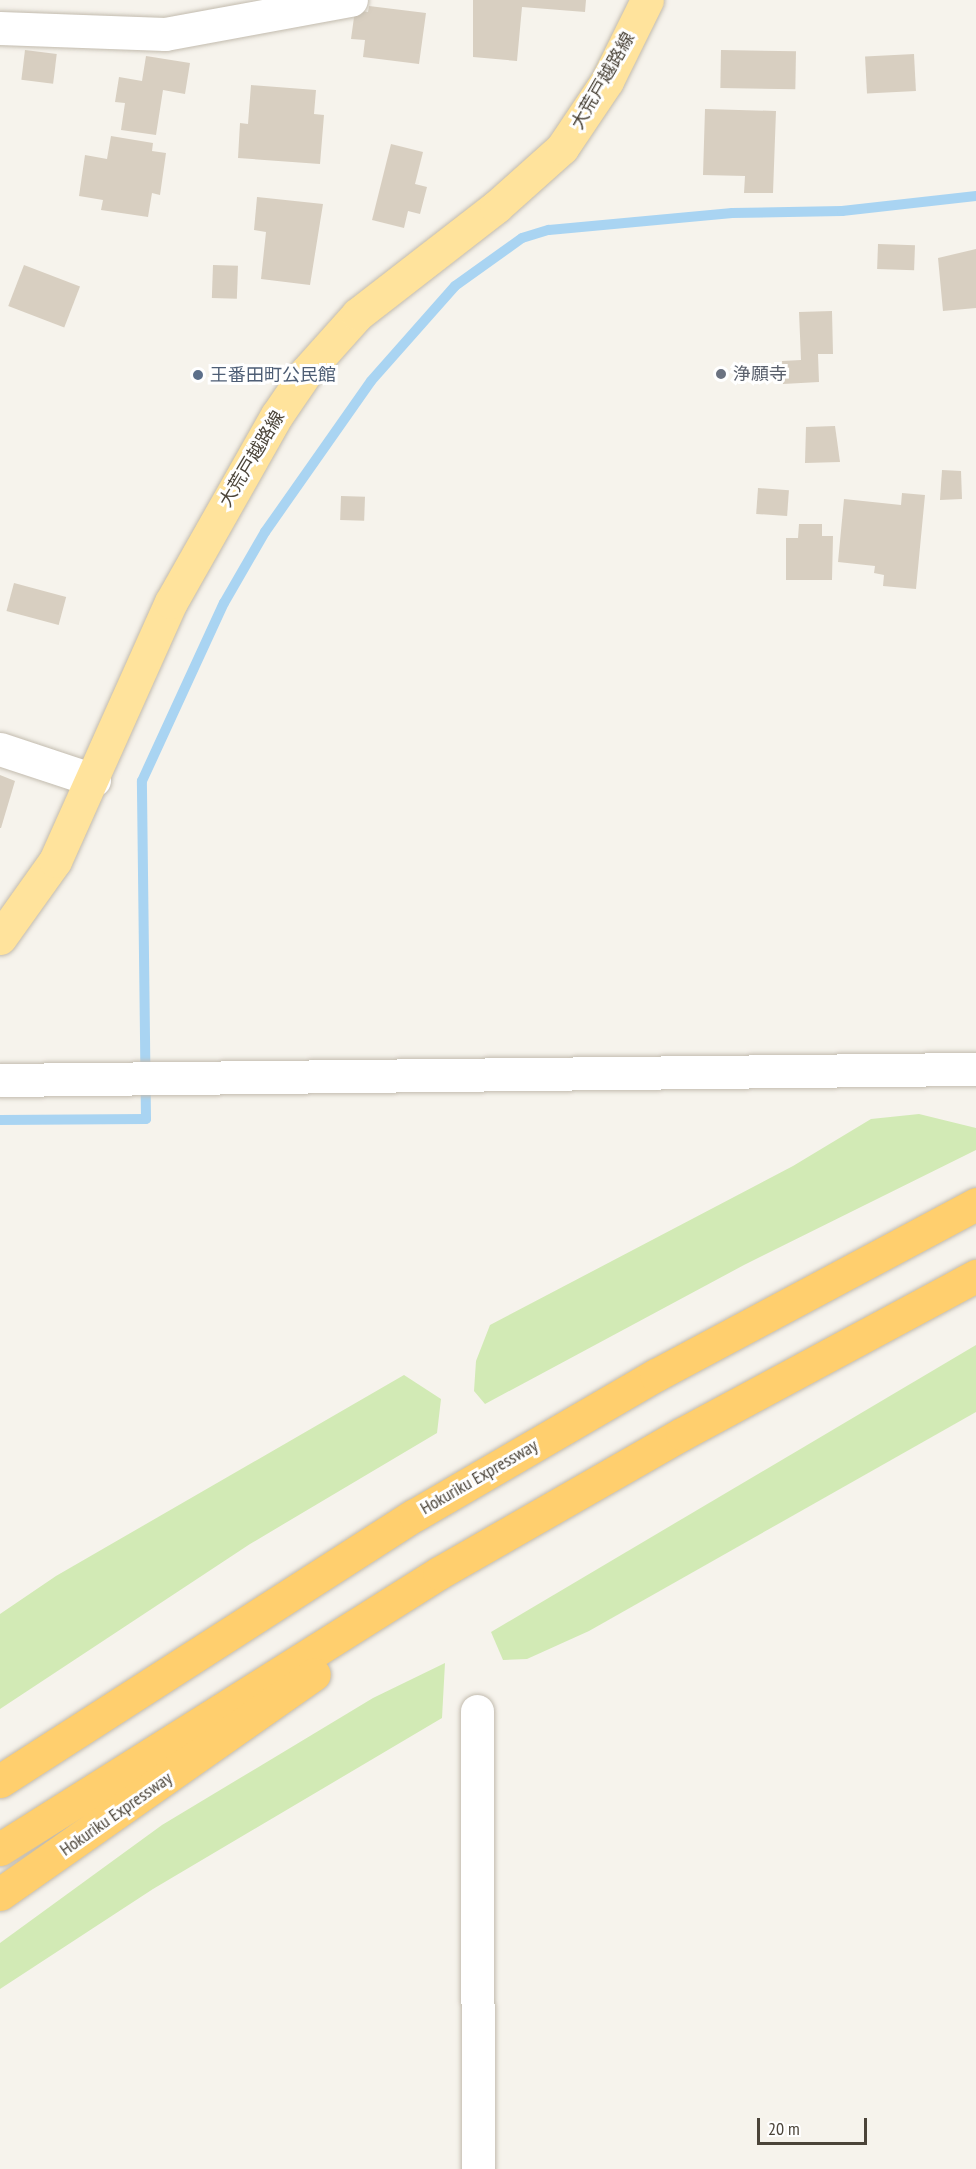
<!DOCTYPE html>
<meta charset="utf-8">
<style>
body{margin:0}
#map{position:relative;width:976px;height:2169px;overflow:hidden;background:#f6f3ec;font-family:"PT Sans Narrow","Noto Sans JP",sans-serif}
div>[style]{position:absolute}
.green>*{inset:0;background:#d2eab5}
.stream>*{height:10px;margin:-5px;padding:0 5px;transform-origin:5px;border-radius:5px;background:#a9d4f2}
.building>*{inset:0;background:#d8cfc1;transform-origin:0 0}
.roads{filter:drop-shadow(0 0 2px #c2bbae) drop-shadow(0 0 2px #c2bbae)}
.minor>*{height:33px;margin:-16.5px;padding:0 16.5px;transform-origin:16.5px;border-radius:16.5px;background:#fff}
.major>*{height:33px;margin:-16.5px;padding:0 16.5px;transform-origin:16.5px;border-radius:16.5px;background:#ffe39c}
.highway>*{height:33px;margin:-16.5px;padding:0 16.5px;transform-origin:16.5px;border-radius:16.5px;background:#ffcf6e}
.dots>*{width:16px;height:16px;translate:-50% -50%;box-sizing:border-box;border:3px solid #fff;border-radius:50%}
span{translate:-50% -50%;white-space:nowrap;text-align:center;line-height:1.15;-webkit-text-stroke:6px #fff;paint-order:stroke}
.street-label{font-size:18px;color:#4b4439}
.worship-label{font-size:18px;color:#5b616d}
.left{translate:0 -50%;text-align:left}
.service-label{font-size:18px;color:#4e5e75}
.scale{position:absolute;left:757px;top:2118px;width:110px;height:27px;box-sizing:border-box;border:3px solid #4b4439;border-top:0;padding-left:8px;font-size:18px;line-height:21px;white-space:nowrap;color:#4b4439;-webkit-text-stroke:4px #fff;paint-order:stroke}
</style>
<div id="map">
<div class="green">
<div style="clip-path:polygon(919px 1114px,976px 1128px,976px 1150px,744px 1265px,485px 1404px,474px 1391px,476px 1361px,490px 1325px,793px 1166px,871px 1119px)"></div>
<div style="clip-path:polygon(976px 1345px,976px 1412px,589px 1631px,527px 1659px,503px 1660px,491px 1632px)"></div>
<div style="clip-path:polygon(404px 1375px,441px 1399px,437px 1433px,250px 1544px,0 1709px,0 1614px,56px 1576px)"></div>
<div style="clip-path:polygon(445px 1663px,442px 1718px,153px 1889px,0 1989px,0 1943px,162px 1825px,373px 1698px)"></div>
</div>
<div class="stream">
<div style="left:0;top:1120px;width:146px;rotate:-0.4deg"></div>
<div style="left:146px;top:1119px;width:338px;rotate:-90.7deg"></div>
<div style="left:142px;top:781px;width:196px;rotate:-65.3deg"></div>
<div style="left:224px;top:603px;width:82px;rotate:-60deg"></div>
<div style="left:265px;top:532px;width:184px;rotate:-54.9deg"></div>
<div style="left:371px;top:381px;width:127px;rotate:-48.5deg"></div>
<div style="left:455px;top:286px;width:82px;rotate:-35.6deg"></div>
<div style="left:522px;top:238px;width:28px;rotate:-17deg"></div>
<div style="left:549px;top:230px;width:184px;rotate:-5.3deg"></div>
<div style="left:732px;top:213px;width:110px;rotate:-1deg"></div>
<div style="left:842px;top:211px;width:135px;rotate:-6.4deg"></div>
</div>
<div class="building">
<div style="clip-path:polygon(473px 0,586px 0,585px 12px,522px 7px,517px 61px,473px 57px)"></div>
<div style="clip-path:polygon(369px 6px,426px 13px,419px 64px,363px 57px,365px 40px,351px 39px,355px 10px,368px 12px)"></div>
<div style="left:25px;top:50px;width:32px;height:30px;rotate:7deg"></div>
<div style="left:721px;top:50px;width:75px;height:38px;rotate:1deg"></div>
<div style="left:914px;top:54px;width:37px;height:49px;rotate:87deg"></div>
<div style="clip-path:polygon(146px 56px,190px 63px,185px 94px,163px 90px,156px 135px,121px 130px,125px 103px,115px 102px,119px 77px,142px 81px)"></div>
<div style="clip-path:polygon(251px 85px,316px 90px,314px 114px,324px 115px,320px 164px,238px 158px,240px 123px,248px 124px)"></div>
<div style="clip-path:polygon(705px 109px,776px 111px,773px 193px,744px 193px,745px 176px,703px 175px)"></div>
<div style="clip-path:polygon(111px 136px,153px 143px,152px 151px,166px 153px,160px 195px,152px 193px,148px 217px,101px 210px,103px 200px,79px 196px,85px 155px,107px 159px)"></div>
<div style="clip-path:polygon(391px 144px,423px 152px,415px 184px,427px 187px,420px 214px,408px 211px,404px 228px,372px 220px)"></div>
<div style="clip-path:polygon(257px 197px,323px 204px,310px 285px,261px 279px,266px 232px,254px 230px)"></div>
<div style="left:878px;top:244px;width:37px;height:25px;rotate:2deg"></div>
<div style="clip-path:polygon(976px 249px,976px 308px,943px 311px,938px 258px)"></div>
<div style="left:24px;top:265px;width:60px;height:44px;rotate:21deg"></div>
<div style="left:213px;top:265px;width:25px;height:33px;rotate:2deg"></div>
<div style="clip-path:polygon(832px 311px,833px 354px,818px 354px,819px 382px,783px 384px,782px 361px,801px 360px,799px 312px)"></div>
<div style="clip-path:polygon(835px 426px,840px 462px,805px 463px,806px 427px)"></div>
<div style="clip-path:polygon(942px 470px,961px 471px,962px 499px,940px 500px)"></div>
<div style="left:758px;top:488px;width:31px;height:26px;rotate:4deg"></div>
<div style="clip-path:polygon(902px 493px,925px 495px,916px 589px,883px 586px,884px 575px,874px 573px,875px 566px,838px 562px,844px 499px,901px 505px)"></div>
<div style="left:341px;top:496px;width:24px;height:24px;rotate:2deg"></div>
<div style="clip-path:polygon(799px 524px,822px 524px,822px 536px,833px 536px,832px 580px,786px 580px,786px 538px,798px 538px)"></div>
<div style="left:14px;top:583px;width:54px;height:29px;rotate:15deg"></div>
<div style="clip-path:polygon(0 775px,15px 781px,1px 828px,0 828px)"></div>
</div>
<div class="roads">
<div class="minor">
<div style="left:0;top:28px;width:165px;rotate:2.1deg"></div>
<div style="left:165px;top:34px;width:189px;rotate:-10.4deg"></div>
<div style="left:0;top:749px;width:99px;rotate:18.3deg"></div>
<div style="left:0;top:1080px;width:976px;rotate:-0.65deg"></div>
<div style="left:477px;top:1711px;width:458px;rotate:89.9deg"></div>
</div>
<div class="major">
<div style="left:0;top:938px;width:95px;rotate:-54.5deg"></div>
<div style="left:55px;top:861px;width:284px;rotate:-65.9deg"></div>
<div style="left:171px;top:602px;width:215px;rotate:-60.5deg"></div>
<div style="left:277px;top:415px;width:53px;rotate:-55.7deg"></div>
<div style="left:307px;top:371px;width:76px;rotate:-48.2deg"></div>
<div style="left:358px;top:314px;width:175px;rotate:-37.8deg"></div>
<div style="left:496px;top:207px;width:89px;rotate:-41.8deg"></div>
<div style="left:562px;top:148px;width:81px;rotate:-56.1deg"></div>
<div style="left:607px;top:81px;width:90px;rotate:-63.7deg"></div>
</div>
<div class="highway">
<div style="left:0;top:1781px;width:493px;rotate:-32.7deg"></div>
<div style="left:415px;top:1515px;width:279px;rotate:-30.2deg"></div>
<div style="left:656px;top:1375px;width:363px;rotate:-28.1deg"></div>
<div style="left:0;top:1849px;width:519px;rotate:-32.16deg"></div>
<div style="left:439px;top:1573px;width:280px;rotate:-29.8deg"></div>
<div style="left:682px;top:1434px;width:334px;rotate:-28.3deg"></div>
<div style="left:0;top:1894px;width:383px;rotate:-35deg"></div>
</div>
</div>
<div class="dots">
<div style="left:721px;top:374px;background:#6b7280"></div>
<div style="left:198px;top:375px;background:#5c6f8a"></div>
</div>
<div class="street-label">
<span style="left:603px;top:81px;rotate:-60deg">大荒戸越路線</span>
<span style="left:252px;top:459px;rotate:-59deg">大荒戸越路線</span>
<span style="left:479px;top:1477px;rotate:-30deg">Hokuriku Expressway</span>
<span style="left:116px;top:1814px;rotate:-35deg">Hokuriku Expressway</span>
</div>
<div class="worship-label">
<span class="left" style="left:733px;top:374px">浄願寺</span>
</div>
<div class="service-label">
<span class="left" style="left:210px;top:375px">王番田町公民館</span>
</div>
<div class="scale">20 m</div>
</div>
